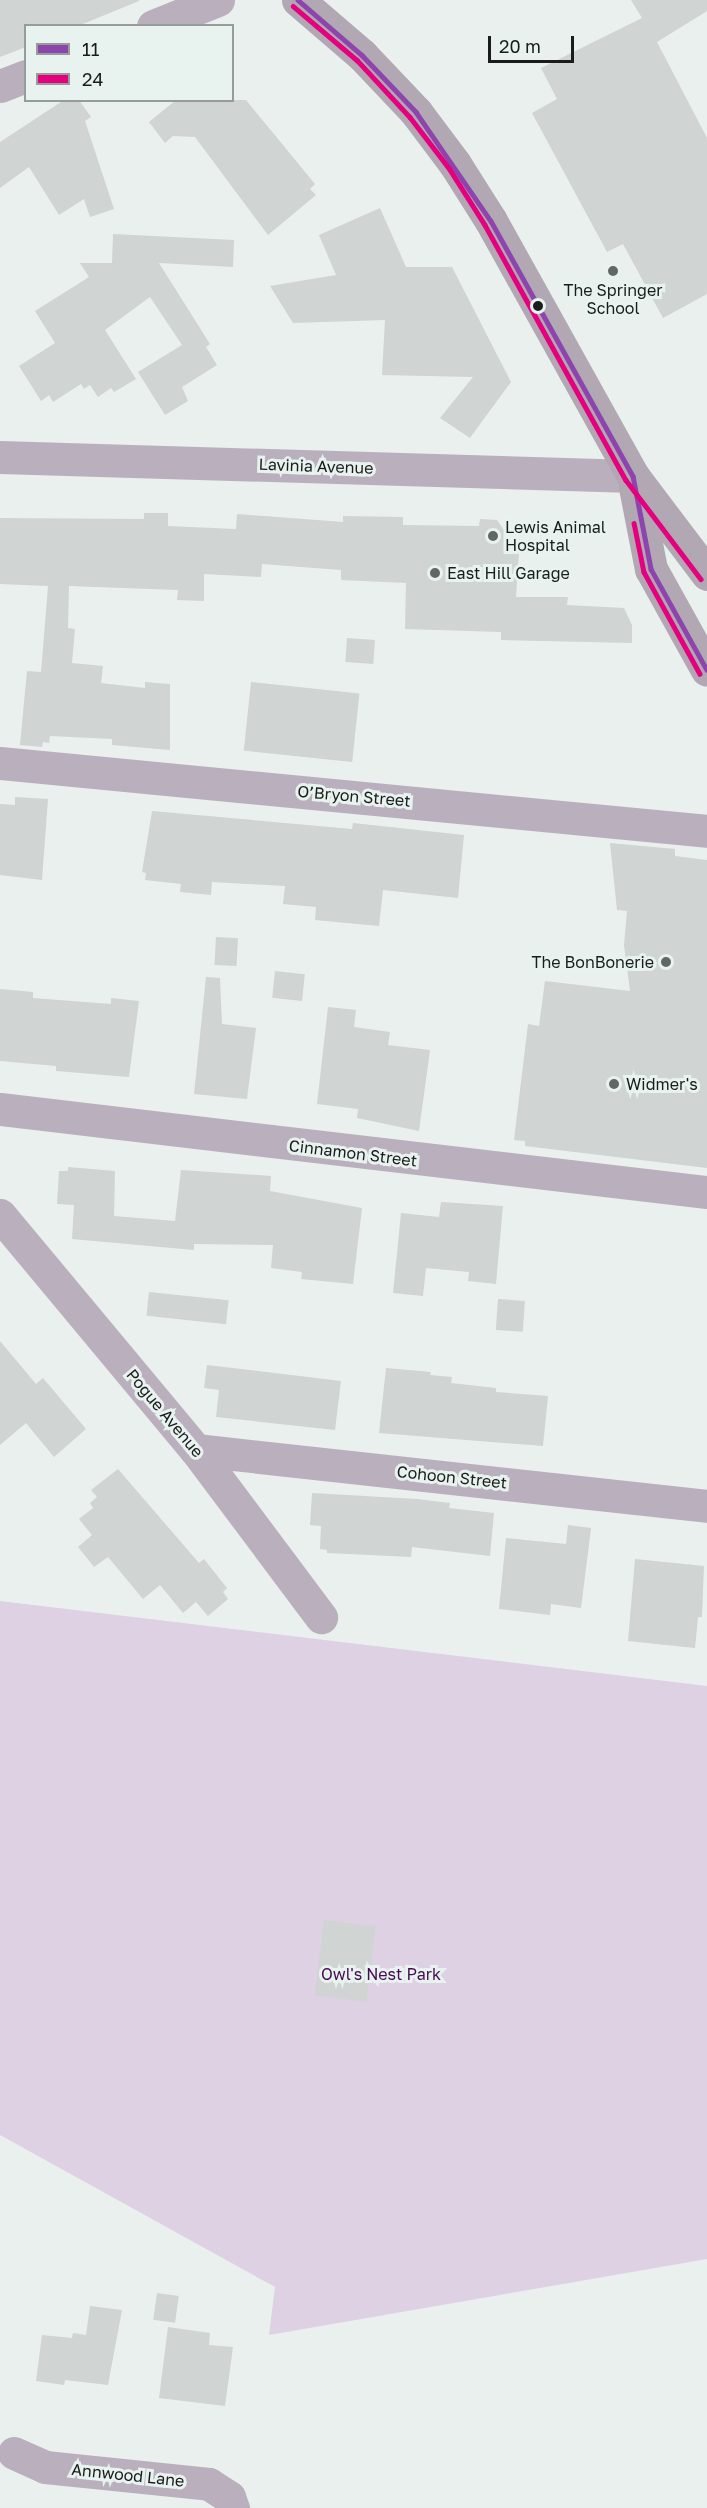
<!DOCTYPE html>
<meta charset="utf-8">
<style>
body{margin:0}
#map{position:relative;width:707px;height:2508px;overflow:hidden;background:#eaf0ed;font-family:"Golos Text",sans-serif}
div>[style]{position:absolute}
.green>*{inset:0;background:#dfd1e4}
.building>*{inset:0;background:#d0d4d3;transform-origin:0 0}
.minor>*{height:33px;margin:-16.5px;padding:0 16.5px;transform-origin:16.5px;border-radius:16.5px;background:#bab0bd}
.major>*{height:33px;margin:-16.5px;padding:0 16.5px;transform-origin:16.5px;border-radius:16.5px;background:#b1a8b4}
.bus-1>*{height:4.5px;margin:-2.25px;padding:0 2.25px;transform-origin:2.25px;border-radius:2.25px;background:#8e44ad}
.bus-2>*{height:4.5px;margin:-2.25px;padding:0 2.25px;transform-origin:2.25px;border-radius:2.25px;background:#e5007d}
.dots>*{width:16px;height:16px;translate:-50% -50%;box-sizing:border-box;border:3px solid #e8f2ee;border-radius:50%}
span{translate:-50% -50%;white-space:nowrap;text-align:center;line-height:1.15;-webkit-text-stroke:6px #e8f2ee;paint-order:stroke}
.poi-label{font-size:16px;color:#191c1b}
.left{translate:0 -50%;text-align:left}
.right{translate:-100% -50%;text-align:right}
.street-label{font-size:16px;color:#191c1b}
.park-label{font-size:16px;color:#470d52}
.legend{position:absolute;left:24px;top:24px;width:210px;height:78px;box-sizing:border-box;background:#e8f2ee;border:2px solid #959c9a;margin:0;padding:8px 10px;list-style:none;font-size:18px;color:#191c1b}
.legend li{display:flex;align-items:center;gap:12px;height:30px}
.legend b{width:30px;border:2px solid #959c9a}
.scale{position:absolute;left:488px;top:36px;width:86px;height:27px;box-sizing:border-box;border:3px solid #191c1b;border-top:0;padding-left:8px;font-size:18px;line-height:21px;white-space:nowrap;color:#191c1b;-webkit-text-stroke:4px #e8f2ee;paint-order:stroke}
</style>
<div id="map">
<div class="green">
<div style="clip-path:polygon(0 1601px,707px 1686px,707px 2259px,269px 2335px,275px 2287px,0 2135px)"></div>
</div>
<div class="building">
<div style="clip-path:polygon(0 0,139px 0,139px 1px,78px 26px,26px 26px,26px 47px,0 57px)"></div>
<div style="clip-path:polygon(631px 0,707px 0,707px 11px,657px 42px,707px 138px,707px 294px,663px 318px,623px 244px,607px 252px,532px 113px,557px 99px,541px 68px,642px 18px)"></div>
<div style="clip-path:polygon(64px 100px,79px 100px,91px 117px,85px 121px,114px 209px,90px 217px,84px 199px,59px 215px,29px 167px,0 188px,0 142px)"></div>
<div style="clip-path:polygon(176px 100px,246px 100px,315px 184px,310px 189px,316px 195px,268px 235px,195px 137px,173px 136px,165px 143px,149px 122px)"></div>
<div style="clip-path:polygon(380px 208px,406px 267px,452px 267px,511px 382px,470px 438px,440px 418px,473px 377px,382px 375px,385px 320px,293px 323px,270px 286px,336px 275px,319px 235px)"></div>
<div style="clip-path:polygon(113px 234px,234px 240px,233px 267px,159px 263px,210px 344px,206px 347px,217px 365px,182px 387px,188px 401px,165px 415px,138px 372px,182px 345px,150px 297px,105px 330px,136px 379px,114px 392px,111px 388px,98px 397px,90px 385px,84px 389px,81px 384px,53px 402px,49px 395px,41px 401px,19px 366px,55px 343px,35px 311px,89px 277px,80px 263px,112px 263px)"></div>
<div style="clip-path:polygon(144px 513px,168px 513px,168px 526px,236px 529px,237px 514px,343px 522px,343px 516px,403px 517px,403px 525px,479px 526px,480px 519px,497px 520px,519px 552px,516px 597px,568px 597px,567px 605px,624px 608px,632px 625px,632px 643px,501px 640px,501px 632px,405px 629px,406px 583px,341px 580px,341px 570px,262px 564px,261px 577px,204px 574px,204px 601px,177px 600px,178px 590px,69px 586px,68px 628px,75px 629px,72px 663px,103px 666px,101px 683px,145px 688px,145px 682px,170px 684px,170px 750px,112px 745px,112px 739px,50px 736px,49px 743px,43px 742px,42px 747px,20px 745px,27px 671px,41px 672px,48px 586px,0 584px,0 518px,144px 519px)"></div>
<div style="left:347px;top:638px;width:28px;height:24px;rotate:4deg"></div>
<div style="left:251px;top:682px;width:109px;height:69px;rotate:6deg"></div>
<div style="clip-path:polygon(15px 797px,48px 799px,42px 880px,0 875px,0 804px,15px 805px)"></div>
<div style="clip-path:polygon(152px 811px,352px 829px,353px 823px,464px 835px,458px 898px,383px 890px,379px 926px,315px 920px,316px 907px,283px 904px,285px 886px,212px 882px,211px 895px,180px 892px,181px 884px,145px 880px,146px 873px,142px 872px)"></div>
<div style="clip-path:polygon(610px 843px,675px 849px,675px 856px,707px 860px,707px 1168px,525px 1146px,525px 1141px,514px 1140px,528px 1024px,539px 1026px,545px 981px,630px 991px,624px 945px,627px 911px,617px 910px)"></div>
<div style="left:216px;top:937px;width:22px;height:28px;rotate:3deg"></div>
<div style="left:275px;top:971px;width:30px;height:27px;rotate:6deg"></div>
<div style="clip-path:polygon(206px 977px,220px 978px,222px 1024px,256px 1028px,247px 1099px,194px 1094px)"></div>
<div style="clip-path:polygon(0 989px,33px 992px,33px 998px,111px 1004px,111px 998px,139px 1001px,129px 1077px,56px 1071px,56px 1066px,0 1061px)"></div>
<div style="clip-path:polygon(328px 1007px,356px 1010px,354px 1027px,390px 1032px,388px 1045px,430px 1050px,419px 1131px,357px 1118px,358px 1109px,317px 1104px)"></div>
<div style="clip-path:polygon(68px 1167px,115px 1171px,114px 1216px,175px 1221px,181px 1170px,271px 1176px,270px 1191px,362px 1208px,353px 1284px,301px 1279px,302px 1272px,271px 1268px,273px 1245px,194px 1244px,194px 1250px,72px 1239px,74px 1205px,57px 1204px,59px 1171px,68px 1171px)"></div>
<div style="clip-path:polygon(441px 1202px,503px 1206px,496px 1284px,468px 1281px,469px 1272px,426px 1268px,423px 1296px,393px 1293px,401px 1213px,439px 1217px)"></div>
<div style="left:149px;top:1292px;width:80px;height:24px;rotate:6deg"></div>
<div style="left:498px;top:1299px;width:27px;height:31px;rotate:4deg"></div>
<div style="clip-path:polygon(0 1341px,36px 1384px,43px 1378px,86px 1429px,54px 1457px,26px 1423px,0 1445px)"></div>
<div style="clip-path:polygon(207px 1365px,341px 1381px,335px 1430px,216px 1417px,219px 1390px,204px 1388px)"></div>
<div style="clip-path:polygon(386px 1368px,431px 1372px,430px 1375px,452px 1377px,451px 1383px,496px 1388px,496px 1392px,548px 1396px,543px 1446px,379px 1433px)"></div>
<div style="clip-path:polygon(118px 1469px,199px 1563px,204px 1559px,227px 1588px,223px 1592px,228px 1599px,208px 1616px,196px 1602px,183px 1613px,160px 1585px,143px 1599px,108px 1557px,94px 1567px,78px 1547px,92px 1535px,79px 1519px,93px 1508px,90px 1503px,97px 1497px,91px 1490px)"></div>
<div style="clip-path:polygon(312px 1493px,417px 1499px,450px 1503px,449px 1508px,494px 1513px,490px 1556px,412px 1547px,411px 1557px,327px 1553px,327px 1550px,320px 1549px,321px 1526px,310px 1525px)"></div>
<div style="clip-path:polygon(568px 1525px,591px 1528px,581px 1608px,551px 1604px,550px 1615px,499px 1609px,506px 1538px,566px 1544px)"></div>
<div style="clip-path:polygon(635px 1559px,704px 1566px,702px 1617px,698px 1617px,695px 1648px,628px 1641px)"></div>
<div style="left:324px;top:1920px;width:52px;height:76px;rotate:7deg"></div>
<div style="left:157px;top:2293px;width:22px;height:27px;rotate:8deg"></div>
<div style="clip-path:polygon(90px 2306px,122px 2310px,108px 2385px,65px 2380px,64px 2385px,36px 2381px,42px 2335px,72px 2338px,73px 2333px,86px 2335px)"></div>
<div style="clip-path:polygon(168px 2327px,210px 2333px,209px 2345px,233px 2347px,225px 2406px,159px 2398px)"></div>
</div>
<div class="minor">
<div style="left:153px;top:26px;width:70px;rotate:-21.8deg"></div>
<div style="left:0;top:86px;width:28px;rotate:-21deg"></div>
<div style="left:0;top:457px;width:633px;rotate:1.72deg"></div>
<div style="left:0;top:763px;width:710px;rotate:5.49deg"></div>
<div style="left:0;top:1109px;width:712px;rotate:6.7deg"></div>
<div style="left:0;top:1215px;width:306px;rotate:50.2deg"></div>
<div style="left:196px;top:1450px;width:209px;rotate:53.2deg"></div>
<div style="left:196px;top:1450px;width:514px;rotate:6.25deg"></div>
<div style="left:14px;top:2453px;width:34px;rotate:24deg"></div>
<div style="left:45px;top:2467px;width:165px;rotate:5.9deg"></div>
<div style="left:209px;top:2484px;width:24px;rotate:33deg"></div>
<div style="left:229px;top:2497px;width:12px;rotate:70deg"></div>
</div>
<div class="major">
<div style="left:298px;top:0;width:84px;rotate:40.7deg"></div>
<div style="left:362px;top:55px;width:79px;rotate:46.5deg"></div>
<div style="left:416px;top:112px;width:65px;rotate:53.1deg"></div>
<div style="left:455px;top:164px;width:67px;rotate:57.7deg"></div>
<div style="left:491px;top:221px;width:292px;rotate:60.9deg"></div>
<div style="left:633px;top:476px;width:123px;rotate:52.9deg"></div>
<div style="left:635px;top:487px;width:84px;rotate:79deg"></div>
<div style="left:651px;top:569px;width:115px;rotate:61deg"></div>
</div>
<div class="bus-1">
<div style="left:298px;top:0;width:84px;rotate:40.7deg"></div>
<div style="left:362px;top:55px;width:79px;rotate:46.5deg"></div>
<div style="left:416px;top:112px;width:132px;rotate:55.5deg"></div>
<div style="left:491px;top:221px;width:292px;rotate:60.9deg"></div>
<div style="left:633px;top:476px;width:95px;rotate:79deg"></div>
<div style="left:651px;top:569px;width:115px;rotate:61deg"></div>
</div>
<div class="bus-2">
<div style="left:293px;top:6px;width:84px;rotate:40.2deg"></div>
<div style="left:357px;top:60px;width:78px;rotate:47.1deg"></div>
<div style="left:410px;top:117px;width:64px;rotate:52.6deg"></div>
<div style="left:449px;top:168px;width:67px;rotate:57.7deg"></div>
<div style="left:485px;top:225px;width:291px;rotate:61.1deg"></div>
<div style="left:626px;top:480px;width:124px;rotate:52.9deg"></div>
<div style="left:634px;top:523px;width:50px;rotate:78.5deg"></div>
<div style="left:644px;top:572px;width:116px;rotate:61.2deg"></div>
</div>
<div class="dots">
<div style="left:613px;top:271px;background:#626664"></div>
<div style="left:538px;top:306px;background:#191c1b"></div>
<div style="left:493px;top:536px;background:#626664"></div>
<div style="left:435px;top:573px;background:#626664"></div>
<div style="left:666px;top:962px;background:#626664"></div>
<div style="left:614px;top:1084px;background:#626664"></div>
</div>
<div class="poi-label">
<span style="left:613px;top:299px">The Springer<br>School</span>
<span class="left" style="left:505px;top:536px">Lewis Animal<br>Hospital</span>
<span class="left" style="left:447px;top:573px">East Hill Garage</span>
<span class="right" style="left:654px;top:962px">The BonBonerie</span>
<span class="left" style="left:626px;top:1084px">Widmer's</span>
</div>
<div class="street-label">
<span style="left:316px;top:466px;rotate:2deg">Lavinia Avenue</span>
<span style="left:354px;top:796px;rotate:5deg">O’Bryon Street</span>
<span style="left:353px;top:1153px;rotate:7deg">Cinnamon Street</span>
<span style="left:165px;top:1413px;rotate:50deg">Pogue Avenue</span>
<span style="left:452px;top:1477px;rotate:6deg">Cohoon Street</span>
<span style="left:128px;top:2475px;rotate:6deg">Annwood Lane</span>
</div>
<div class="park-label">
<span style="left:381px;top:1974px">Owl's Nest Park</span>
</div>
<ul class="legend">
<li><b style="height:8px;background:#8e44ad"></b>11</li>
<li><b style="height:8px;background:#e5007d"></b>24</li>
</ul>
<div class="scale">20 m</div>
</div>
